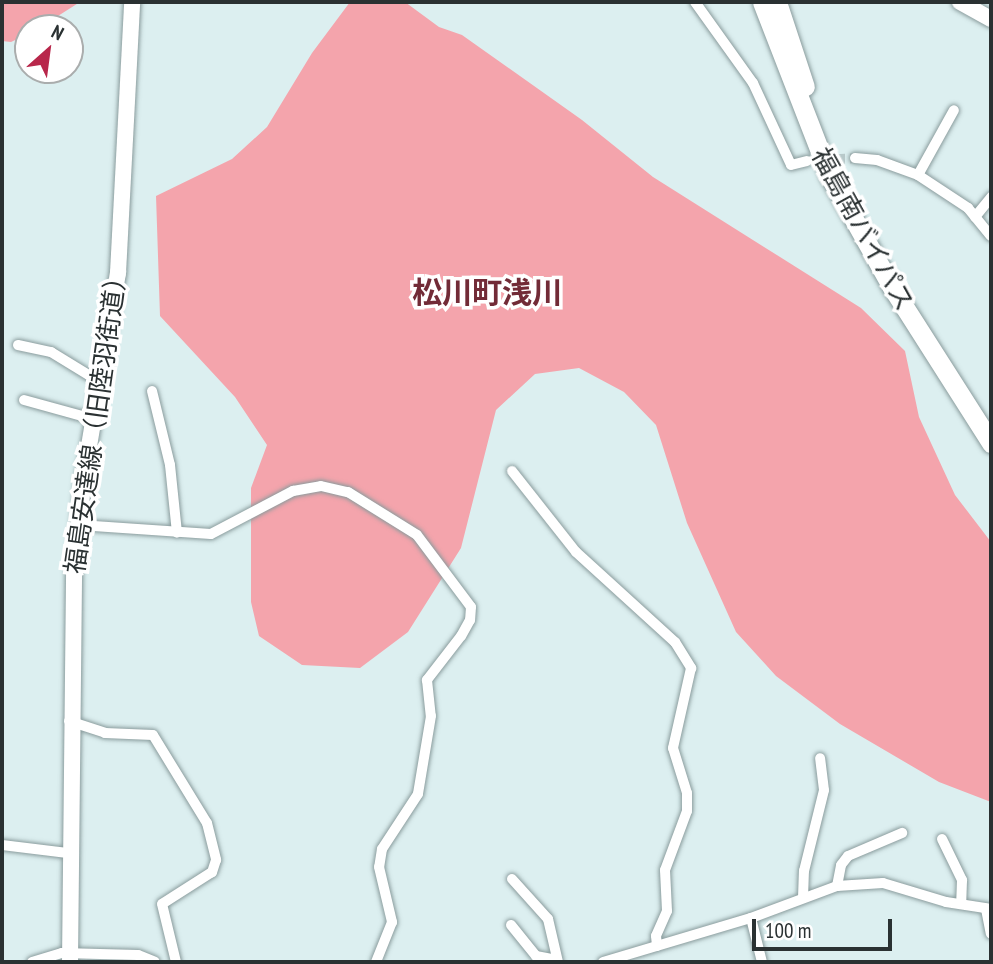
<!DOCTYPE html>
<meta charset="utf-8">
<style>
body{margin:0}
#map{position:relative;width:993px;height:964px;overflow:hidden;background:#dceff0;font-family:"PT Sans Narrow","Noto Sans JP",sans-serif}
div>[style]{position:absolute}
.forest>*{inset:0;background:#f4a4ac}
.street-tunnel>*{height:10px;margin-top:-5px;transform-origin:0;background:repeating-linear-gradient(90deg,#b8c9ca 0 10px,transparent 0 15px)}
.roads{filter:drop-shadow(0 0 2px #8a9c9d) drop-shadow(0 0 2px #8a9c9d)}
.street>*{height:10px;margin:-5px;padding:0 5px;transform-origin:5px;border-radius:5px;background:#fff}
.secondary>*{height:16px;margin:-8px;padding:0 8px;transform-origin:8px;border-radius:8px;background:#fff}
.highway>*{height:19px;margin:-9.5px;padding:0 9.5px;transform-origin:9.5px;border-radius:9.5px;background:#fff}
span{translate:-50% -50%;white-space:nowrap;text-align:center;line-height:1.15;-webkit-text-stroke:7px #fff;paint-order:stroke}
.street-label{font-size:26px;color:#2a3132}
.quarter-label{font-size:30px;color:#722b37;font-weight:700}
.frame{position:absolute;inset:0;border:4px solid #2a3132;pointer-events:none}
.north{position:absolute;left:14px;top:14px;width:70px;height:70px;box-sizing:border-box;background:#fff;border:2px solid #aaadad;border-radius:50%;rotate:28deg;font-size:19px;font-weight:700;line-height:28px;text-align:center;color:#2a3132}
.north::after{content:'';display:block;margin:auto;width:24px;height:32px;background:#b8274b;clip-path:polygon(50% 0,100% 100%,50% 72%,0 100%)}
.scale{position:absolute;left:752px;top:919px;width:140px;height:32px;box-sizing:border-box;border:4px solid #2a3132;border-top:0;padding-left:9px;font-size:21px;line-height:24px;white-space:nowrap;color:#2a3132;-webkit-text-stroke:5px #fff;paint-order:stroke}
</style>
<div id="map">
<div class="forest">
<div style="clip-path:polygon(2px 2px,80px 2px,39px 28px,28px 28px,28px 34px,11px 42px,2px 41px)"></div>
<div style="clip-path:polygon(350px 2px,405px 2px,439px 27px,462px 35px,582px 120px,653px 177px,861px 308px,905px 351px,919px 417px,955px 495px,991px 542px,991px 802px,939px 782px,840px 724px,776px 676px,736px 632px,687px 523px,656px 425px,624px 392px,579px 368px,535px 374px,496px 410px,461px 548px,408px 632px,360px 668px,302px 665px,259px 636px,251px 602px,251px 488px,267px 445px,235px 397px,160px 316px,156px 196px,232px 159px,267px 127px,312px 53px)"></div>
</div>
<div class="street-tunnel">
<div style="left:820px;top:160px;width:35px;rotate:-3deg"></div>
</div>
<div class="roads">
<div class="street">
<div style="left:695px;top:2px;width:100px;rotate:54.4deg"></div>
<div style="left:753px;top:83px;width:90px;rotate:65.1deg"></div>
<div style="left:791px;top:165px;width:16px;rotate:-14deg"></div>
<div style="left:855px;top:158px;width:22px;rotate:5deg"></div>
<div style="left:877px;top:160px;width:44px;rotate:20.1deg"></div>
<div style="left:918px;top:175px;width:60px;rotate:33.4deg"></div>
<div style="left:968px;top:208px;width:36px;rotate:51deg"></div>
<div style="left:918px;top:175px;width:74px;rotate:-61deg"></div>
<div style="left:975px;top:217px;width:26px;rotate:-51deg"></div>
<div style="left:18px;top:345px;width:34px;rotate:12deg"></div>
<div style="left:51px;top:352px;width:57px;rotate:31.5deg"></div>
<div style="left:152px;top:391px;width:76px;rotate:76.3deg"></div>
<div style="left:170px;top:465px;width:68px;rotate:84.1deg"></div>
<div style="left:24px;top:400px;width:72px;rotate:15.4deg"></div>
<div style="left:512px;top:471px;width:103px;rotate:51.7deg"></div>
<div style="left:576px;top:552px;width:134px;rotate:42.3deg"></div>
<div style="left:675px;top:642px;width:31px;rotate:58deg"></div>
<div style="left:691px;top:668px;width:82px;rotate:102.7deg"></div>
<div style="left:673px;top:748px;width:47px;rotate:72.7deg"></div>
<div style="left:687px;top:793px;width:18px;rotate:90deg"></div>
<div style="left:687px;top:811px;width:63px;rotate:110.4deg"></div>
<div style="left:665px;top:870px;width:41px;rotate:87.2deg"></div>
<div style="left:667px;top:911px;width:27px;rotate:114deg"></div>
<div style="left:656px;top:936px;width:10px;rotate:84deg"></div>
<div style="left:79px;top:525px;width:132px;rotate:3.9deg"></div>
<div style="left:211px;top:534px;width:93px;rotate:-27.7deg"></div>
<div style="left:293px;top:491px;width:28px;rotate:-10deg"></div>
<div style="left:321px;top:486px;width:28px;rotate:13deg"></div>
<div style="left:348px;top:492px;width:81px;rotate:31.9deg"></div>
<div style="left:417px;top:535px;width:90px;rotate:53.1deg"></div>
<div style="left:471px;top:607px;width:13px;rotate:94deg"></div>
<div style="left:470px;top:620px;width:18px;rotate:119deg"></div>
<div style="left:461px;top:636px;width:56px;rotate:127.7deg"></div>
<div style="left:427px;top:680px;width:36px;rotate:84deg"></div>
<div style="left:431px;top:716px;width:79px;rotate:99.5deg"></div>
<div style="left:418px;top:794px;width:66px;rotate:123.2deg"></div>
<div style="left:382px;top:849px;width:18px;rotate:99deg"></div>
<div style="left:379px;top:867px;width:57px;rotate:76.7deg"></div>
<div style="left:392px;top:922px;width:43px;rotate:111.8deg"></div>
<div style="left:69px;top:721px;width:38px;rotate:18deg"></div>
<div style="left:105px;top:733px;width:48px;rotate:2.4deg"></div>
<div style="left:153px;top:735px;width:103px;rotate:58.5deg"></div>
<div style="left:207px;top:823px;width:38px;rotate:76deg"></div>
<div style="left:216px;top:860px;width:13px;rotate:108deg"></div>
<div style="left:212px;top:872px;width:59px;rotate:147.4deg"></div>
<div style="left:162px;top:904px;width:60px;rotate:76.4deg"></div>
<div style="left:942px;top:839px;width:46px;rotate:64deg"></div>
<div style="left:962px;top:880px;width:24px;rotate:92deg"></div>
<div style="left:2px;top:845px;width:66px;rotate:6.9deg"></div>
<div style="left:512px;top:879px;width:54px;rotate:48deg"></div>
<div style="left:548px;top:919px;width:44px;rotate:76.9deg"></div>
<div style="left:837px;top:886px;width:21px;rotate:-79deg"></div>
<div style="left:841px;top:865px;width:11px;rotate:-52deg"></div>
<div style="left:848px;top:856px;width:59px;rotate:-23.1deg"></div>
<div style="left:803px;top:898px;width:27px;rotate:-88deg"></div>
<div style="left:804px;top:871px;width:83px;rotate:-76.1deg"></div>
<div style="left:824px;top:790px;width:32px;rotate:-97deg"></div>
<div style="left:986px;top:909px;width:25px;rotate:79deg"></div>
<div style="left:751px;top:918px;width:45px;rotate:76deg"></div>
<div style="left:511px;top:925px;width:40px;rotate:51deg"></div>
<div style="left:536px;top:956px;width:21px;rotate:11deg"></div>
<div style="left:32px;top:962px;width:31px;rotate:-17deg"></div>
<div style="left:62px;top:953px;width:76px;rotate:1.5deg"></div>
<div style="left:138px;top:955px;width:18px;rotate:22deg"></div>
<div style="left:603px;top:962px;width:154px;rotate:-16.6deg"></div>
<div style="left:751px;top:918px;width:92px;rotate:-20.4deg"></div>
<div style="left:837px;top:886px;width:46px;rotate:-3.7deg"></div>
<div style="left:883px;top:883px;width:66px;rotate:16.8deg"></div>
<div style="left:946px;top:902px;width:46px;rotate:8.8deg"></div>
</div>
<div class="secondary">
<div style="left:960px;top:2px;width:35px;rotate:29deg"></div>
<div style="left:70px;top:962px;width:390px;rotate:-89.4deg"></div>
<div style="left:74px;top:572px;width:97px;rotate:-84.1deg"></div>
<div style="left:84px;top:476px;width:206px;rotate:-80.5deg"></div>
<div style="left:118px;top:273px;width:271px;rotate:-87deg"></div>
</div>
<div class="highway">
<div style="left:762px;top:2px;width:186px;rotate:68.8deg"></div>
<div style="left:829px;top:175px;width:131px;rotate:60.7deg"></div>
<div style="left:893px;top:289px;width:183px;rotate:57.5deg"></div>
<div style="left:777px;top:2px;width:89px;rotate:71.8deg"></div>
</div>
</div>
<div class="street-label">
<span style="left:863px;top:229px;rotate:61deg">福島南バイパス</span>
<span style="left:96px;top:419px;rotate:-82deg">福島安達線（旧陸羽街道）</span>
</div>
<div class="quarter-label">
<span style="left:487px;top:292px">松川町浅川</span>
</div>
<div class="frame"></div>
<div class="north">N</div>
<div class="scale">100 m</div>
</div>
